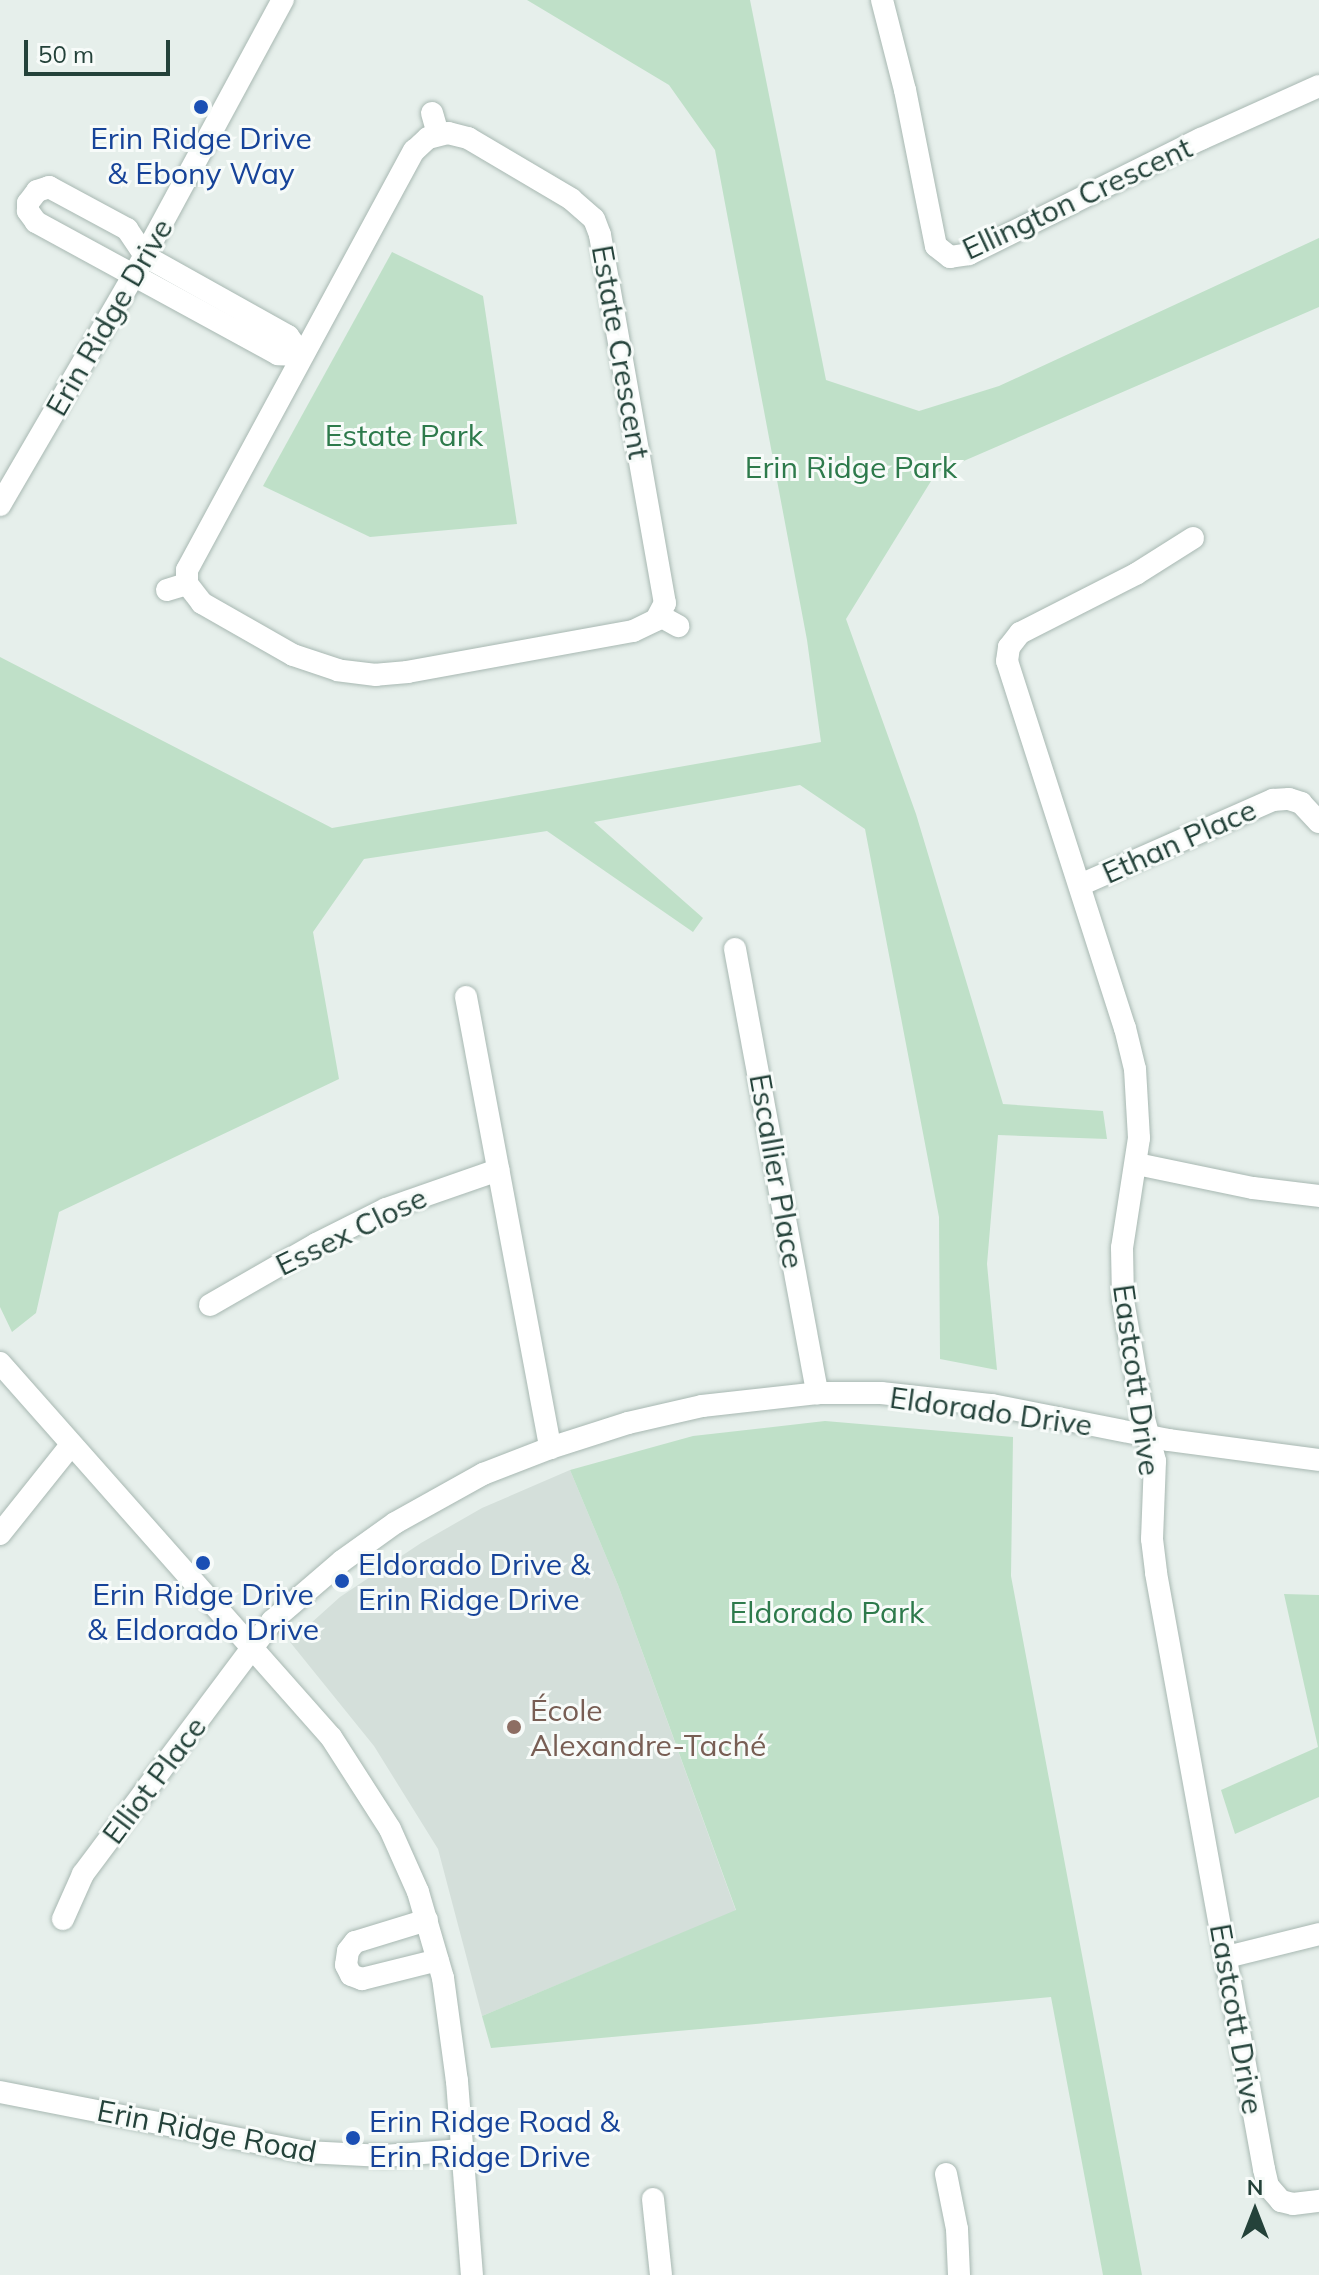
<!DOCTYPE html>
<meta charset="utf-8">
<style>
body{margin:0}
#map{position:relative;width:1319px;height:2275px;overflow:hidden;background:#e6efeb;font-family:Mulish,sans-serif}
div>[style]{position:absolute}
.built>*{inset:0;background:#d4dfda}
.green>*{inset:0;background:#bfe0c8}
.roads{filter:drop-shadow(0 0 2px #a8b8b2) drop-shadow(0 0 2px #a8b8b2)}
.minor>*{height:22px;margin:-11px;padding:0 11px;transform-origin:11px;border-radius:11px;background:#fff}
.dots>*{width:22px;height:22px;translate:-50% -50%;box-sizing:border-box;border:4px solid #f7fbf9;border-radius:50%}
span{translate:-50% -50%;white-space:nowrap;text-align:center;line-height:1.15;-webkit-text-stroke:6px #f7fbf9;paint-order:stroke}
.transit-label{font-size:30px;color:#164399}
.left{translate:0 -50%;text-align:left}
.street-label{font-size:30px;color:#24423a}
.park-label{font-size:30px;color:#2d7a4b}
.education-label{font-size:30px;color:#785e54}
.north{position:absolute;left:1215px;top:2171px;width:80px;height:80px;-webkit-text-stroke:6px #f7fbf9;paint-order:stroke;rotate:0deg;font-size:22px;font-weight:700;line-height:32px;text-align:center;color:#24423a}
.north::after{content:'';display:block;margin:auto;width:28px;height:36px;background:#24423a;clip-path:polygon(50% 0,100% 100%,50% 72%,0 100%)}
.scale{position:absolute;left:24px;top:40px;width:146px;height:36px;box-sizing:border-box;border:4px solid #24423a;border-top:0;padding-left:10px;font-size:24px;line-height:28px;white-space:nowrap;color:#24423a;-webkit-text-stroke:6px #f7fbf9;paint-order:stroke}
</style>
<div id="map">
<div class="built">
<div style="clip-path:polygon(570px 1470px,618px 1585px,736px 1911px,482px 2016px,438px 1849px,374px 1746px,290px 1642px,340px 1597px,421px 1543px,482px 1508px)"></div>
</div>
<div class="green">
<div style="clip-path:polygon(527px 0,750px 0,826px 380px,919px 411px,999px 386px,1319px 238px,1319px 307px,936px 473px,846px 619px,916px 814px,1003px 1104px,1103px 1111px,1107px 1139px,998px 1135px,987px 1264px,997px 1370px,940px 1359px,939px 1217px,865px 829px,800px 785px,594px 822px,703px 918px,693px 932px,547px 831px,364px 859px,313px 932px,339px 1079px,59px 1212px,36px 1313px,12px 1332px,0 1307px,0 657px,332px 828px,821px 742px,807px 640px,715px 150px,669px 85px)"></div>
<div style="clip-path:polygon(392px 252px,483px 296px,517px 524px,370px 537px,263px 486px)"></div>
<div style="clip-path:polygon(825px 1421px,1013px 1437px,1011px 1576px,1142px 2275px,1103px 2275px,1051px 1997px,491px 2048px,482px 2016px,736px 1910px,618px 1585px,570px 1470px,693px 1436px)"></div>
<div style="clip-path:polygon(1284px 1594px,1319px 1595px,1319px 1797px,1235px 1834px,1221px 1790px,1318px 1747px)"></div>
</div>
<div class="roads">
<div class="minor">
<div style="left:882px;top:0;width:93px;rotate:75.7deg"></div>
<div style="left:905px;top:90px;width:159px;rotate:78.8deg"></div>
<div style="left:936px;top:246px;width:18px;rotate:38deg"></div>
<div style="left:950px;top:257px;width:19px;rotate:-9deg"></div>
<div style="left:969px;top:254px;width:259px;rotate:-26.4deg"></div>
<div style="left:1201px;top:139px;width:129px;rotate:-24.2deg"></div>
<div style="left:432px;top:113px;width:22px;rotate:74deg"></div>
<div style="left:448px;top:133px;width:21px;rotate:14deg"></div>
<div style="left:468px;top:138px;width:120px;rotate:30.6deg"></div>
<div style="left:571px;top:199px;width:30px;rotate:41deg"></div>
<div style="left:594px;top:219px;width:17px;rotate:69deg"></div>
<div style="left:600px;top:235px;width:374px;rotate:80deg"></div>
<div style="left:665px;top:603px;width:19px;rotate:118deg"></div>
<div style="left:656px;top:620px;width:25px;rotate:154deg"></div>
<div style="left:633px;top:631px;width:229px;rotate:169.7deg"></div>
<div style="left:408px;top:672px;width:32px;rotate:175deg"></div>
<div style="left:376px;top:675px;width:38px;rotate:-173deg"></div>
<div style="left:338px;top:670px;width:47px;rotate:-161.6deg"></div>
<div style="left:293px;top:655px;width:105px;rotate:-150.3deg"></div>
<div style="left:202px;top:603px;width:24px;rotate:-128deg"></div>
<div style="left:187px;top:584px;width:14px;rotate:-90deg"></div>
<div style="left:187px;top:570px;width:477px;rotate:-61.6deg"></div>
<div style="left:414px;top:151px;width:19px;rotate:-43deg"></div>
<div style="left:428px;top:138px;width:21px;rotate:-14deg"></div>
<div style="left:49px;top:187px;width:89px;rotate:28.3deg"></div>
<div style="left:127px;top:229px;width:32px;rotate:56deg"></div>
<div style="left:145px;top:256px;width:164px;rotate:29.2deg"></div>
<div style="left:288px;top:336px;width:24px;rotate:54deg"></div>
<div style="left:302px;top:355px;width:24px;rotate:-178deg"></div>
<div style="left:278px;top:354px;width:276px;rotate:-151.4deg"></div>
<div style="left:36px;top:222px;width:14px;rotate:-126deg"></div>
<div style="left:28px;top:211px;width:8px;rotate:-90deg"></div>
<div style="left:28px;top:203px;width:15px;rotate:-53deg"></div>
<div style="left:37px;top:191px;width:13px;rotate:-18deg"></div>
<div style="left:0;top:505px;width:266px;rotate:-59.8deg"></div>
<div style="left:134px;top:275px;width:313px;rotate:-61.6deg"></div>
<div style="left:1193px;top:538px;width:67px;rotate:147.7deg"></div>
<div style="left:1136px;top:574px;width:130px;rotate:153deg"></div>
<div style="left:1020px;top:633px;width:18px;rotate:128deg"></div>
<div style="left:1009px;top:647px;width:14px;rotate:98deg"></div>
<div style="left:1007px;top:661px;width:386px;rotate:72.2deg"></div>
<div style="left:1125px;top:1028px;width:42px;rotate:76.3deg"></div>
<div style="left:1135px;top:1069px;width:69px;rotate:86.7deg"></div>
<div style="left:1139px;top:1138px;width:111px;rotate:98.8deg"></div>
<div style="left:1122px;top:1248px;width:52px;rotate:88.9deg"></div>
<div style="left:1123px;top:1300px;width:113px;rotate:80.3deg"></div>
<div style="left:1142px;top:1411px;width:52px;rotate:75.4deg"></div>
<div style="left:1155px;top:1461px;width:78px;rotate:92.2deg"></div>
<div style="left:1152px;top:1539px;width:34px;rotate:83deg"></div>
<div style="left:1156px;top:1573px;width:606px;rotate:79.73deg"></div>
<div style="left:1264px;top:2169px;width:17px;rotate:77deg"></div>
<div style="left:1268px;top:2186px;width:20px;rotate:49deg"></div>
<div style="left:1281px;top:2201px;width:12px;rotate:14deg"></div>
<div style="left:1293px;top:2204px;width:26px;rotate:-7deg"></div>
<div style="left:167px;top:590px;width:21px;rotate:-17deg"></div>
<div style="left:660px;top:616px;width:21px;rotate:29deg"></div>
<div style="left:1080px;top:885px;width:211px;rotate:-23.8deg"></div>
<div style="left:1273px;top:800px;width:16px;rotate:-4deg"></div>
<div style="left:1289px;top:799px;width:13px;rotate:18deg"></div>
<div style="left:1301px;top:803px;width:26px;rotate:47deg"></div>
<div style="left:735px;top:949px;width:452px;rotate:79.5deg"></div>
<div style="left:466px;top:997px;width:459px;rotate:79.4deg"></div>
<div style="left:1137px;top:1164px;width:118px;rotate:11.7deg"></div>
<div style="left:1253px;top:1188px;width:66px;rotate:6.9deg"></div>
<div style="left:210px;top:1305px;width:122px;rotate:-29.9deg"></div>
<div style="left:316px;top:1244px;width:78px;rotate:-26.6deg"></div>
<div style="left:386px;top:1209px;width:119px;rotate:-19.2deg"></div>
<div style="left:0;top:1363px;width:499px;rotate:48.5deg"></div>
<div style="left:331px;top:1737px;width:109px;rotate:57.3deg"></div>
<div style="left:390px;top:1829px;width:69px;rotate:66deg"></div>
<div style="left:418px;top:1892px;width:90px;rotate:73.8deg"></div>
<div style="left:443px;top:1978px;width:104px;rotate:82.3deg"></div>
<div style="left:457px;top:2081px;width:195px;rotate:85.6deg"></div>
<div style="left:0;top:1534px;width:114px;rotate:-51.4deg"></div>
<div style="left:63px;top:1919px;width:49px;rotate:-66deg"></div>
<div style="left:83px;top:1874px;width:316px;rotate:-53.2deg"></div>
<div style="left:272px;top:1621px;width:92px;rotate:-40.6deg"></div>
<div style="left:342px;top:1561px;width:65px;rotate:-35.6deg"></div>
<div style="left:395px;top:1523px;width:101px;rotate:-29.1deg"></div>
<div style="left:483px;top:1474px;width:72px;rotate:-21.2deg"></div>
<div style="left:550px;top:1448px;width:82px;rotate:-17.8deg"></div>
<div style="left:628px;top:1423px;width:76px;rotate:-12.9deg"></div>
<div style="left:702px;top:1406px;width:116px;rotate:-6.4deg"></div>
<div style="left:817px;top:1393px;width:64px"></div>
<div style="left:881px;top:1393px;width:112px;rotate:6.2deg"></div>
<div style="left:992px;top:1405px;width:180px;rotate:11.2deg"></div>
<div style="left:1169px;top:1440px;width:151px;rotate:7.6deg"></div>
<div style="left:427px;top:1920px;width:75px;rotate:163deg"></div>
<div style="left:355px;top:1942px;width:11px;rotate:128deg"></div>
<div style="left:348px;top:1951px;width:14px;rotate:98deg"></div>
<div style="left:346px;top:1965px;width:11px;rotate:63deg"></div>
<div style="left:351px;top:1975px;width:12px;rotate:20deg"></div>
<div style="left:362px;top:1979px;width:78px;rotate:-14deg"></div>
<div style="left:1227px;top:1957px;width:95px;rotate:-14deg"></div>
<div style="left:0;top:2092px;width:312px;rotate:11.1deg"></div>
<div style="left:306px;top:2152px;width:78px;rotate:2.9deg"></div>
<div style="left:384px;top:2156px;width:78px;rotate:-4.4deg"></div>
<div style="left:946px;top:2174px;width:56px;rotate:78.7deg"></div>
<div style="left:957px;top:2229px;width:46px;rotate:87.5deg"></div>
<div style="left:653px;top:2199px;width:76px;rotate:84deg"></div>
</div>
</div>
<div class="dots">
<div style="left:201px;top:107px;background:#1a4fb4"></div>
<div style="left:203px;top:1563px;background:#1a4fb4"></div>
<div style="left:342px;top:1581px;background:#1a4fb4"></div>
<div style="left:514px;top:1727px;background:#8d6e63"></div>
<div style="left:353px;top:2138px;background:#1a4fb4"></div>
</div>
<div class="transit-label">
<span style="left:201px;top:155px">Erin Ridge Drive<br>&amp; Ebony Way</span>
<span class="left" style="left:358px;top:1581px">Eldorado Drive &amp;<br>Erin Ridge Drive</span>
<span style="left:203px;top:1611px">Erin Ridge Drive<br>&amp; Eldorado Drive</span>
<span class="left" style="left:369px;top:2138px">Erin Ridge Road &amp;<br>Erin Ridge Drive</span>
</div>
<div class="street-label">
<span style="left:1077px;top:198px;rotate:-25deg">Ellington Crescent</span>
<span style="left:109px;top:317px;rotate:-60deg">Erin Ridge Drive</span>
<span style="left:621px;top:352px;rotate:80deg">Estate Crescent</span>
<span style="left:1179px;top:841px;rotate:-24deg">Ethan Place</span>
<span style="left:777px;top:1171px;rotate:80deg">Escallier Place</span>
<span style="left:351px;top:1231px;rotate:-26deg">Essex Close</span>
<span style="left:1137px;top:1380px;rotate:82deg">Eastcott Drive</span>
<span style="left:991px;top:1411px;rotate:8deg">Eldorado Drive</span>
<span style="left:154px;top:1780px;rotate:-53deg">Elliot Place</span>
<span style="left:1237px;top:2019px;rotate:80deg">Eastcott Drive</span>
<span style="left:207px;top:2131px;rotate:11deg">Erin Ridge Road</span>
</div>
<div class="park-label">
<span style="left:404px;top:435px">Estate Park</span>
<span style="left:851px;top:467px">Erin Ridge Park</span>
<span style="left:827px;top:1612px">Eldorado Park</span>
</div>
<div class="education-label">
<span class="left" style="left:530px;top:1727px">École<br>Alexandre-Taché</span>
</div>
<div class="north">N</div>
<div class="scale">50 m</div>
</div>
